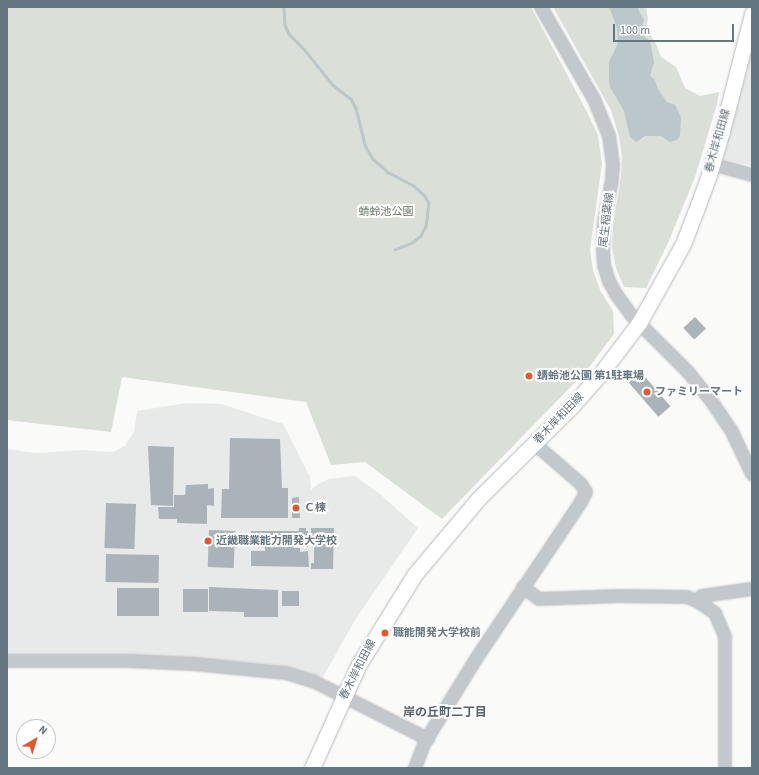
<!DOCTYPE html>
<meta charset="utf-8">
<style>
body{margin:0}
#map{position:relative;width:759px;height:775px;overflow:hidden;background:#fafaf8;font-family:"Source Sans 3","Noto Sans JP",sans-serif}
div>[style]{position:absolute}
.built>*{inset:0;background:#e8e9e9}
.green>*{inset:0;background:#dadfd7}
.water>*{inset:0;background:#bbc7cb}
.stream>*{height:2.5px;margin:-1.25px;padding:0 1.25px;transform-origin:1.25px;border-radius:1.25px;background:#bbc7cb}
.building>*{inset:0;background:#aab3b9;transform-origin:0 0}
.roads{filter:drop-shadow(0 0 1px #b5babe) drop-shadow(0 0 1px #b5babe)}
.minor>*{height:12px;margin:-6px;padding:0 6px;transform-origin:6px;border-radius:6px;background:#c3c8cc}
.major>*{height:15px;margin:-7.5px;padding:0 7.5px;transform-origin:7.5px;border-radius:7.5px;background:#fff}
.dots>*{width:11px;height:11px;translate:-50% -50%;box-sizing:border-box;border:2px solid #fff;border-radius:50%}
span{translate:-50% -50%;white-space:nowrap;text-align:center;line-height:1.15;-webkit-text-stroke:4px #fff;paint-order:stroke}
.street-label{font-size:11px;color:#657683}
.park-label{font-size:11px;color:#687a64}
.poi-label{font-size:11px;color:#657683;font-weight:700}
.left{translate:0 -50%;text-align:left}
.neighbourhood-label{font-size:12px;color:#57646e;font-weight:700}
.frame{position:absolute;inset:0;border:8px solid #657683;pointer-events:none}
.north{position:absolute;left:16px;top:719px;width:40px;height:40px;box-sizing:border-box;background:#fff;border:1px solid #c1c8cd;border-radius:50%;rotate:38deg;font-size:11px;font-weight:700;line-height:16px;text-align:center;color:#657683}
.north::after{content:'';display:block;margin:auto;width:14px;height:18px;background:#e4572e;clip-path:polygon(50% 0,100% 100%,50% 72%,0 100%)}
.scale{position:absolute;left:613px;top:24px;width:121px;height:18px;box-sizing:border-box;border:2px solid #657683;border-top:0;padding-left:5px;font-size:12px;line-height:14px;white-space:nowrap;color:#657683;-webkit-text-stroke:3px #fff;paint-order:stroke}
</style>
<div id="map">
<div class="built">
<div style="clip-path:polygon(752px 49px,752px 166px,723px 159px)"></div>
<div style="clip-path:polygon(187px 403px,221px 404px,283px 424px,310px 477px,311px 490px,318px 484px,329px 479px,355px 476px,380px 494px,418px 528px,355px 620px,323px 677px,280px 665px,236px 661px,153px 657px,7px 656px,7px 449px,36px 453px,83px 450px,113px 452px,125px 446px,134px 432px,137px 411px)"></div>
</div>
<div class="green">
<div style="clip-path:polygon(7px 7px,531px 7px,587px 112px,598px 135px,602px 164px,590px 250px,593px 270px,600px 290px,613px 311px,614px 334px,587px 370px,442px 519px,365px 462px,331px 465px,306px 402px,122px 377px,111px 432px,7px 420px)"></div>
<div style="clip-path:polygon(553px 7px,646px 7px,648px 19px,646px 28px,656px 44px,661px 57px,676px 67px,685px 88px,700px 96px,719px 92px,717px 104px,695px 177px,668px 243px,646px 288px,624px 287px,616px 268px,612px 247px,613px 224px,621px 177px,622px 157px,619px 137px,611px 110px)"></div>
</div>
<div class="water">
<div style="clip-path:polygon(609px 7px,639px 7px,638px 9px,644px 20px,641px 30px,645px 37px,650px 41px,654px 62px,650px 76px,655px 80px,658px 89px,667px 102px,675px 105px,681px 117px,680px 136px,677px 140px,670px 142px,661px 136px,645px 136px,636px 142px,630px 137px,624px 111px,610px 87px,609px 82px,609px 62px,618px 43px,617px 28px)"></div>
</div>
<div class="stream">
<div style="left:284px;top:7px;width:18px;rotate:87deg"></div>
<div style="left:285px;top:25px;width:10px;rotate:66deg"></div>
<div style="left:289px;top:34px;width:21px;rotate:45deg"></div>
<div style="left:304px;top:49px;width:46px;rotate:51.1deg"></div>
<div style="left:333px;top:85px;width:23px;rotate:38deg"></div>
<div style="left:351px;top:99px;width:10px;rotate:61deg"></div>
<div style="left:356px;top:108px;width:38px;rotate:76deg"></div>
<div style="left:365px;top:145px;width:16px;rotate:60deg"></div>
<div style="left:373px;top:159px;width:20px;rotate:41deg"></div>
<div style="left:388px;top:172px;width:30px;rotate:28deg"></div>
<div style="left:414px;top:186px;width:13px;rotate:42deg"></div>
<div style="left:424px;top:195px;width:9px;rotate:58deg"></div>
<div style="left:429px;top:203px;width:23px;rotate:97deg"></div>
<div style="left:426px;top:226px;width:11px;rotate:117deg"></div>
<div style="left:421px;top:236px;width:11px;rotate:142deg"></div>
<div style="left:412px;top:243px;width:18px;rotate:158deg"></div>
</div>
<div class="building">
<div style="left:695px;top:317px;width:16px;height:16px;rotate:47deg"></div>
<div style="left:639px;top:370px;width:48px;height:16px;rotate:49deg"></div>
<div style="clip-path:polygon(230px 438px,280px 439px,282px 488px,288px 488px,288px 518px,221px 518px,222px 489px,229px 489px)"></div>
<div style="clip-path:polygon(148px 446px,174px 447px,173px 506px,151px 505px)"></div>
<div style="clip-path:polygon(208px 484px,208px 489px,214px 488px,214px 506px,207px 505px,207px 524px,177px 523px,177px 519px,159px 519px,158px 507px,174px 507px,174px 495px,185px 495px,186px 485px)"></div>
<div style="clip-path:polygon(299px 497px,300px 518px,292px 518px,292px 498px)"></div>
<div style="left:106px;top:503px;width:30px;height:45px;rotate:2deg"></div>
<div style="clip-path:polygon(299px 528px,306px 528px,306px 531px,308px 531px,308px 547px,294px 546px,294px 548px,300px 548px,300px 552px,308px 551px,309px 567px,251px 566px,251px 551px,265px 551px,265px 546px,252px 546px,251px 531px,299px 531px)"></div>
<div style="clip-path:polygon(311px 528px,334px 528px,333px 569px,311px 569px,311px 563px,314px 563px,314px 542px,311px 543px)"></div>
<div style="left:209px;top:530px;width:26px;height:37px;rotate:2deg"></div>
<div style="left:106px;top:554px;width:53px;height:28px;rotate:1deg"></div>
<div style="clip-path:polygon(209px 587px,278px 590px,278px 617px,244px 617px,244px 612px,209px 611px)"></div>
<div style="left:117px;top:588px;width:42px;height:28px"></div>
<div style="left:183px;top:589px;width:25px;height:23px"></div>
<div style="left:282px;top:591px;width:17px;height:15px"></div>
</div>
<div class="roads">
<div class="minor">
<div style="left:541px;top:7px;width:106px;rotate:60.1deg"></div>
<div style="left:594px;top:99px;width:40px;rotate:68deg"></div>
<div style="left:609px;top:136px;width:28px;rotate:82deg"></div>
<div style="left:613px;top:164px;width:16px;rotate:94deg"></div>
<div style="left:612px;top:180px;width:43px;rotate:100.8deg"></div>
<div style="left:604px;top:222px;width:28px;rotate:92deg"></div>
<div style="left:603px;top:250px;width:15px;rotate:86deg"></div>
<div style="left:604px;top:265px;width:17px;rotate:73deg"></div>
<div style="left:609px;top:281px;width:15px;rotate:62deg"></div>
<div style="left:616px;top:294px;width:26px;rotate:54deg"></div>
<div style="left:631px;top:315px;width:81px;rotate:45deg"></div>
<div style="left:688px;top:372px;width:35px;rotate:51deg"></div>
<div style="left:710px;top:399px;width:40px;rotate:56deg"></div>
<div style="left:732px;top:432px;width:47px;rotate:64.5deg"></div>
<div style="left:712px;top:164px;width:41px;rotate:15.4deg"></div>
<div style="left:523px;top:587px;width:20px;rotate:37deg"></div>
<div style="left:539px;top:599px;width:80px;rotate:-2.1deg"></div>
<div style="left:619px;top:596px;width:68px;rotate:0.8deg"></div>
<div style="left:687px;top:597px;width:11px;rotate:22deg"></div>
<div style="left:697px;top:601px;width:22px;rotate:34deg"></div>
<div style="left:715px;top:613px;width:26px;rotate:67deg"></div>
<div style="left:725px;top:637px;width:131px;rotate:90deg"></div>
<div style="left:697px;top:601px;width:7px;rotate:-45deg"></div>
<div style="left:702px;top:596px;width:50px;rotate:-8deg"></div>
<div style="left:7px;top:661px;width:121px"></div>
<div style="left:128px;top:661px;width:66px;rotate:2.6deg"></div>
<div style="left:194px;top:664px;width:92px;rotate:5.6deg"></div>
<div style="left:286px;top:673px;width:28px;rotate:17deg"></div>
<div style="left:313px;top:681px;width:129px;rotate:26.8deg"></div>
<div style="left:415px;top:768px;width:28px;rotate:-69deg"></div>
<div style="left:425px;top:742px;width:97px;rotate:-58.4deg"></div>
<div style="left:476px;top:659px;width:189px;rotate:-56.2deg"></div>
<div style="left:581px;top:502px;width:11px;rotate:-63deg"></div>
<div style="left:586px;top:492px;width:9px;rotate:-122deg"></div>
<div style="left:581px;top:484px;width:61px;rotate:-139deg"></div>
</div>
<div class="major">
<div style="left:312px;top:768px;width:114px;rotate:-65.7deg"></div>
<div style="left:359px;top:664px;width:106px;rotate:-58.1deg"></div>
<div style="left:415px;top:574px;width:99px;rotate:-49.9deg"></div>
<div style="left:479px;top:498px;width:129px;rotate:-44.7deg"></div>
<div style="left:571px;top:407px;width:45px;rotate:-48.6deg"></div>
<div style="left:601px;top:373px;width:63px;rotate:-52.8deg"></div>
<div style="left:639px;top:323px;width:90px;rotate:-60.9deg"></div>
<div style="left:683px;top:244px;width:33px;rotate:-69deg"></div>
<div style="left:695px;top:213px;width:40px;rotate:-69.8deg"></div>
<div style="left:709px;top:175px;width:46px;rotate:-73.5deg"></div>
<div style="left:722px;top:131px;width:121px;rotate:-75.6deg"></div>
</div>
</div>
<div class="dots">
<div style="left:529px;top:376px;background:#e4572e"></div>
<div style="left:647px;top:392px;background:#e4572e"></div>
<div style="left:296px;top:508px;background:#e4572e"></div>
<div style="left:208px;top:541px;background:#e4572e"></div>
<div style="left:385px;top:633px;background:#e4572e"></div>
</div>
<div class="street-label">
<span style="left:718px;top:141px;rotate:-74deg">春木岸和田線</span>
<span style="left:607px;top:220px;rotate:-83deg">尾生稲葉線</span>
<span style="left:559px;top:419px;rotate:-46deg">春木岸和田線</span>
<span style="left:358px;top:670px;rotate:-63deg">春木岸和田線</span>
</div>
<div class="park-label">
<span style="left:386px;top:212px">蜻蛉池公園</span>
</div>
<div class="poi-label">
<span class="left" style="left:537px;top:376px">蜻蛉池公園 第1駐車場</span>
<span class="left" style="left:655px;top:392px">ファミリーマート</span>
<span class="left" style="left:304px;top:508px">Ｃ棟</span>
<span class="left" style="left:216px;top:541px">近畿職業能力開発大学校</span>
<span class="left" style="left:393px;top:633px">職能開発大学校前</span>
</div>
<div class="neighbourhood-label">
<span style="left:445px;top:713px">岸の丘町二丁目</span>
</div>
<div class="frame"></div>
<div class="north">N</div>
<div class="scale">100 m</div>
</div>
